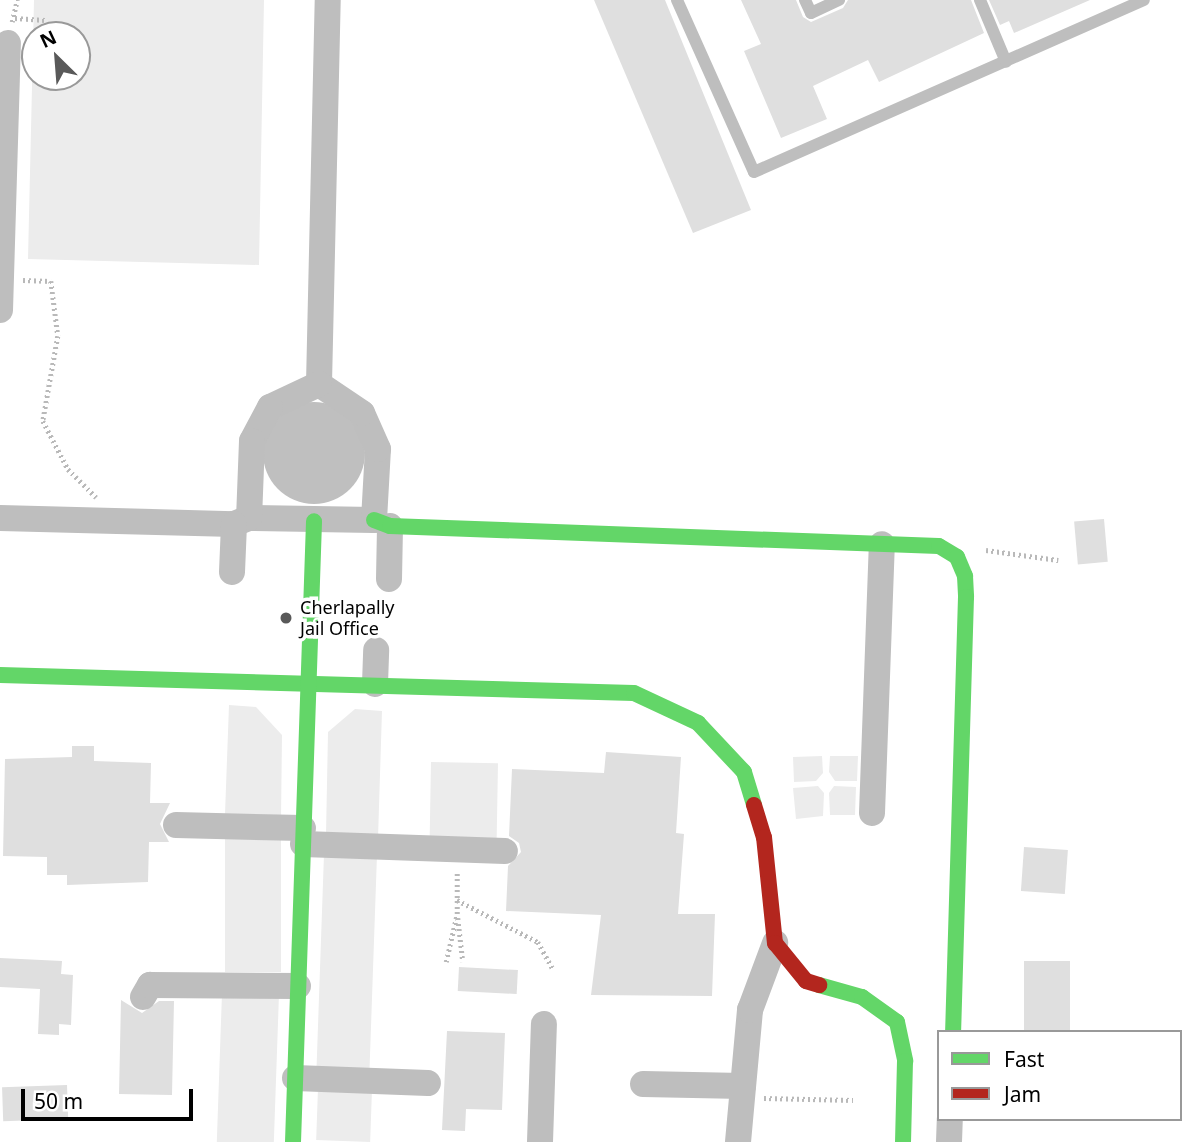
<!DOCTYPE html>
<style>
body{margin:0}
#map{position:relative;width:1203px;height:1142px;overflow:hidden;background:#fff;font-family:"Noto Sans",sans-serif}
div>[style]{position:absolute}
.green>*{inset:0;background:#ececec;transform-origin:0 0}
.water>*{inset:0;background:#bfbfbf}
.round{border-radius:50%}
.building>*{inset:0;background:#dfdfdf;transform-origin:0 0}
.path>*{height:4.5px;margin-top:-2.25px;transform-origin:0;background:repeating-linear-gradient(90deg,#b9b9b9 0 2px,transparent 0 5.5px)}
.lane>*{height:12px;margin:-6px;padding:0 6px;transform-origin:6px;border-radius:6px;background:#bebebe}
.street>*{height:26px;margin:-13px;padding:0 13px;transform-origin:13px;border-radius:13px;background:#bebebe}
.fast>*{height:16px;margin:-8px;padding:0 8px;transform-origin:8px;border-radius:8px;background:#63d668}
.jam>*{height:16px;margin:-8px;padding:0 8px;transform-origin:8px;border-radius:8px;background:#b3261e}
.dots>*{width:19px;height:19px;translate:-50% -50%;box-sizing:border-box;border:4px solid #fff;border-radius:50%}
span{translate:-50% -50%;white-space:nowrap;text-align:center;line-height:1.15;-webkit-text-stroke:7px #fff;paint-order:stroke}
.poi-label{font-size:18px;color:#000}
.left{translate:0 -50%;text-align:left}
.legend{position:absolute;left:937px;top:1030px;width:245px;height:91px;box-sizing:border-box;background:#fff;border:2px solid #999;margin:0;padding:9px 12px;list-style:none;font-size:21px;color:#000}
.legend li{display:flex;align-items:center;gap:14px;height:35px}
.legend b{width:35px;border:2px solid #999}
.north{position:absolute;left:21px;top:21px;width:70px;height:70px;box-sizing:border-box;background:#fff;border:2px solid #999;border-radius:50%;rotate:335deg;font-size:19px;font-weight:700;line-height:28px;text-align:center;color:#000}
.north::after{content:'';display:block;margin:auto;width:24px;height:32px;background:#595959;clip-path:polygon(50% 0,100% 100%,50% 72%,0 100%)}
.scale{position:absolute;left:21px;top:1089px;width:172px;height:32px;box-sizing:border-box;border:4px solid #000;border-top:0;padding-left:9px;font-size:21px;line-height:24px;white-space:nowrap;color:#000;-webkit-text-stroke:5px #fff;paint-order:stroke}
</style>
<div id="map">
<div class="green">
<div style="clip-path:polygon(evenodd,34px 0,264px 0,259px 265px,28px 259px,34px 0,35px 35px,77px 35px,77px 77px,35px 77px,35px 35px)"></div>
<div style="clip-path:polygon(229px 705px,256px 707px,282px 735px,281px 818px,225px 814px)"></div>
<div style="clip-path:polygon(355px 709px,382px 711px,378px 838px,326px 835px,328px 732px)"></div>
<div style="clip-path:polygon(822px 756px,823px 773px,816px 781px,794px 782px,793px 757px)"></div>
<div style="clip-path:polygon(830px 756px,858px 756px,857px 781px,835px 781px,829px 772px)"></div>
<div style="left:431px;top:762px;width:67px;height:78px;rotate:1deg"></div>
<div style="clip-path:polygon(818px 786px,824px 793px,823px 816px,796px 819px,793px 788px)"></div>
<div style="clip-path:polygon(834px 786px,856px 787px,855px 815px,830px 815px,829px 793px)"></div>
<div style="left:225px;top:836px;width:56px;height:136px"></div>
<div style="left:324px;top:854px;width:53px;height:215px;rotate:2deg"></div>
<div style="left:222px;top:993px;width:57px;height:149px;rotate:2deg"></div>
<div style="left:372px;top:1089px;width:53px;height:54px;rotate:92deg"></div>
</div>
<div class="water">
<div class="round" style="left:263px;top:402px;width:102px;height:102px"></div>
</div>
<div class="building">
<div style="clip-path:polygon(594px 0,665px 0,751px 210px,693px 233px)"></div>
<div style="clip-path:polygon(741px 0,796px 0,803px 17px,811px 22px,843px 8px,848px 0,971px 0,984px 33px,879px 82px,868px 60px,813px 86px,827px 119px,781px 138px,744px 51px,761px 44px)"></div>
<div style="clip-path:polygon(989px 0,1090px 0,1014px 33px,1009px 21px,1000px 25px)"></div>
<div style="left:1104px;top:519px;width:43px;height:30px;rotate:85deg"></div>
<div style="clip-path:polygon(72px 746px,94px 746px,94px 761px,151px 763px,150px 803px,170px 803px,160px 824px,169px 842px,149px 842px,148px 882px,67px 885px,67px 875px,47px 875px,47px 857px,3px 856px,5px 759px,72px 757px)"></div>
<div style="clip-path:polygon(606px 752px,681px 757px,676px 833px,684px 834px,678px 914px,715px 914px,712px 996px,591px 995px,601px 915px,506px 911px,508px 866px,521px 852px,519px 843px,509px 836px,512px 769px,604px 773px)"></div>
<div style="left:1024px;top:847px;width:44px;height:44px;rotate:4deg"></div>
<div style="clip-path:polygon(0 958px,62px 961px,61px 974px,73px 975px,71px 1025px,59px 1024px,59px 1035px,38px 1034px,40px 989px,0 987px)"></div>
<div style="left:1024px;top:961px;width:46px;height:71px"></div>
<div style="left:459px;top:967px;width:59px;height:24px;rotate:3deg"></div>
<div style="clip-path:polygon(121px 1000px,142px 1013px,159px 1001px,174px 1001px,172px 1095px,119px 1094px)"></div>
<div style="clip-path:polygon(447px 1031px,505px 1033px,502px 1110px,466px 1109px,465px 1131px,442px 1130px)"></div>
<div style="left:67px;top:1085px;width:34px;height:65px;rotate:88deg"></div>
</div>
<div class="path">
<div style="left:15px;top:18px;width:30px;rotate:4deg"></div>
<div style="left:12px;top:22px;width:23px;rotate:-77deg"></div>
<div style="left:23px;top:280px;width:28px;rotate:2deg"></div>
<div style="left:51px;top:281px;width:55px;rotate:82.7deg"></div>
<div style="left:58px;top:336px;width:86px;rotate:100deg"></div>
<div style="left:43px;top:421px;width:54px;rotate:62.5deg"></div>
<div style="left:68px;top:469px;width:40px;rotate:45deg"></div>
<div style="left:986px;top:550px;width:73px;rotate:7.9deg"></div>
<div style="left:457px;top:900px;width:91px;rotate:27.4deg"></div>
<div style="left:538px;top:942px;width:31px;rotate:61deg"></div>
<div style="left:458px;top:918px;width:44px;rotate:83.5deg"></div>
<div style="left:446px;top:962px;width:49px;rotate:-77.1deg"></div>
<div style="left:457px;top:914px;width:42px;rotate:-90deg"></div>
<div style="left:764px;top:1098px;width:89px;rotate:1.3deg"></div>
</div>
<div class="lane">
<div style="left:677px;top:0;width:188px;rotate:65.9deg"></div>
<div style="left:754px;top:172px;width:426px;rotate:-23.8deg"></div>
<div style="left:805px;top:0;width:14px;rotate:65deg"></div>
<div style="left:811px;top:13px;width:31px;rotate:-25deg"></div>
<div style="left:980px;top:0;width:67px;rotate:67.2deg"></div>
</div>
<div class="street">
<div style="left:0;top:310px;width:267px;rotate:-88.3deg"></div>
<div style="left:319px;top:384px;width:384px;rotate:-88.7deg"></div>
<div style="left:0;top:518px;width:234px;rotate:1.5deg"></div>
<div style="left:234px;top:524px;width:16px;rotate:-22deg"></div>
<div style="left:249px;top:518px;width:125px;rotate:0.9deg"></div>
<div style="left:374px;top:520px;width:71px;rotate:-86.8deg"></div>
<div style="left:378px;top:449px;width:39px;rotate:-114deg"></div>
<div style="left:362px;top:413px;width:52px;rotate:-146deg"></div>
<div style="left:319px;top:384px;width:54px;rotate:154.9deg"></div>
<div style="left:270px;top:407px;width:38px;rotate:118deg"></div>
<div style="left:252px;top:441px;width:77px;rotate:92.2deg"></div>
<div style="left:232px;top:572px;width:48px;rotate:-87.6deg"></div>
<div style="left:389px;top:579px;width:53px;rotate:-88.9deg"></div>
<div style="left:375px;top:684px;width:34px;rotate:-88deg"></div>
<div style="left:872px;top:813px;width:269px;rotate:-87.9deg"></div>
<div style="left:176px;top:825px;width:127px;rotate:1.4deg"></div>
<div style="left:303px;top:844px;width:202px;rotate:2deg"></div>
<div style="left:143px;top:997px;width:14px;rotate:-60deg"></div>
<div style="left:150px;top:985px;width:148px;rotate:0.4deg"></div>
<div style="left:295px;top:1078px;width:133px;rotate:2.2deg"></div>
<div style="left:643px;top:1084px;width:100px;rotate:1.1deg"></div>
<div style="left:540px;top:1142px;width:118px;rotate:-88.1deg"></div>
<div style="left:738px;top:1142px;width:133px;rotate:-84.8deg"></div>
<div style="left:750px;top:1010px;width:72px;rotate:-69.5deg"></div>
<div style="left:949px;top:1142px;width:23px;rotate:-88deg"></div>
</div>
<div class="fast">
<div style="left:374px;top:520px;width:17px;rotate:21deg"></div>
<div style="left:390px;top:526px;width:549px;rotate:2.09deg"></div>
<div style="left:939px;top:546px;width:21px;rotate:31deg"></div>
<div style="left:957px;top:557px;width:21px;rotate:67deg"></div>
<div style="left:965px;top:576px;width:21px;rotate:87deg"></div>
<div style="left:966px;top:597px;width:435px;rotate:91.7deg"></div>
<div style="left:0;top:675px;width:634px;rotate:1.63deg"></div>
<div style="left:634px;top:693px;width:71px;rotate:25.1deg"></div>
<div style="left:698px;top:723px;width:67px;rotate:46.8deg"></div>
<div style="left:744px;top:772px;width:34px;rotate:73deg"></div>
<div style="left:819px;top:985px;width:45px;rotate:15.6deg"></div>
<div style="left:862px;top:997px;width:43px;rotate:35.5deg"></div>
<div style="left:897px;top:1022px;width:40px;rotate:78deg"></div>
<div style="left:905px;top:1061px;width:81px;rotate:91.4deg"></div>
<div style="left:293px;top:1142px;width:621px;rotate:-88.06deg"></div>
</div>
<div class="jam">
<div style="left:754px;top:805px;width:34px;rotate:73deg"></div>
<div style="left:764px;top:837px;width:107px;rotate:84.1deg"></div>
<div style="left:775px;top:943px;width:49px;rotate:50.8deg"></div>
<div style="left:806px;top:981px;width:14px;rotate:17deg"></div>
</div>
<div class="dots">
<div style="left:286px;top:618px;background:#595959"></div>
</div>
<div class="poi-label">
<span class="left" style="left:300px;top:618px">Cherlapally<br>Jail Office</span>
</div>
<ul class="legend">
<li><b style="height:9px;background:#63d668"></b>Fast</li>
<li><b style="height:9px;background:#b3261e"></b>Jam</li>
</ul>
<div class="north">N</div>
<div class="scale">50 m</div>
</div>
